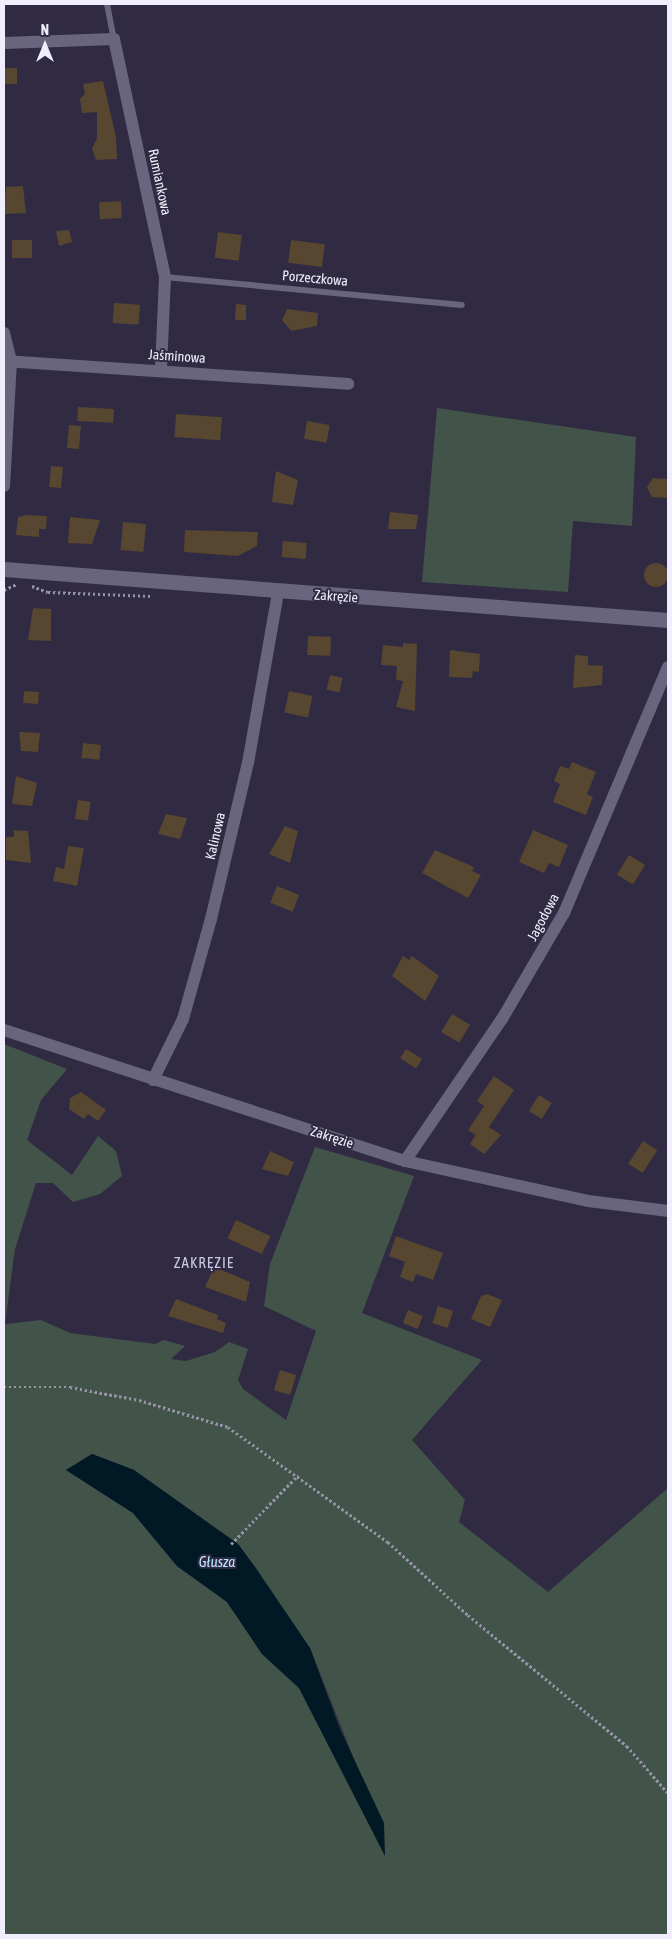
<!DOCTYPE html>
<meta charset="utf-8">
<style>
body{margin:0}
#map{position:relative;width:672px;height:1939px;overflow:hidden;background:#302b42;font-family:"Asap Condensed",sans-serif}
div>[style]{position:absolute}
.green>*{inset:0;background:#425349}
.water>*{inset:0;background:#001925}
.building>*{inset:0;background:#574630;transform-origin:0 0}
.round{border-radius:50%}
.path>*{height:2.5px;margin-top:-1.25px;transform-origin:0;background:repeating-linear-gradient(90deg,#9693a6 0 2.5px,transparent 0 5px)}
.lane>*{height:6px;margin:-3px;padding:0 3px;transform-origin:3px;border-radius:3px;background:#6a657f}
.street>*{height:12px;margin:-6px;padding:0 6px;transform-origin:6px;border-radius:6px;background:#6a657f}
.secondary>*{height:15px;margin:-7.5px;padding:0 7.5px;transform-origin:7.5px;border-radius:7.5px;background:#6a657f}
span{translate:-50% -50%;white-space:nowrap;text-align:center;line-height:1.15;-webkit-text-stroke:4px #302b42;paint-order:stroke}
.street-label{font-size:14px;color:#f0eefd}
.neighbourhood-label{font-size:15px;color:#cdc8e6;letter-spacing:1px}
.water-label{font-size:15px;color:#b8e6ff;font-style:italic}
.frame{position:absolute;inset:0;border:5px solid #f0eefd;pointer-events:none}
.north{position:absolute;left:20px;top:20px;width:50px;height:50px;-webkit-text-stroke:4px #302b42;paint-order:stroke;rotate:0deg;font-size:14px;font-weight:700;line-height:20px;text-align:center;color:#f0eefd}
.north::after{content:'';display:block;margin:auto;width:18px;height:22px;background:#f0eefd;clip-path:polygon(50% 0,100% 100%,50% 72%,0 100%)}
</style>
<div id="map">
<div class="green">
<div style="clip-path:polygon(437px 408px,636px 437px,632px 526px,573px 521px,568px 592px,422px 582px)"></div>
<div style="clip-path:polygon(evenodd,4px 1044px,67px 1069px,41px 1100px,27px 1140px,72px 1175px,98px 1136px,116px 1151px,122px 1176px,100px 1194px,73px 1202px,53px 1183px,36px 1183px,15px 1249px,5px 1324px,41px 1320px,70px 1333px,155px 1344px,164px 1340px,185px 1346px,171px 1359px,186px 1361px,215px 1352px,229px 1342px,248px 1349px,238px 1380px,243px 1389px,286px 1420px,316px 1331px,264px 1306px,270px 1264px,315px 1147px,414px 1176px,362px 1313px,482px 1360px,412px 1440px,465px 1500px,459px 1522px,548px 1592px,668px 1488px,668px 1935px,4px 1935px,4px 1044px,92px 1454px,134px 1470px,238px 1544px,255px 1567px,310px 1648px,359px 1772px,385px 1855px,299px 1688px,262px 1654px,227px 1602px,177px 1566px,133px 1513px,66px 1470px,92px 1454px)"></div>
</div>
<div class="water">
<div style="clip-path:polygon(92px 1454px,134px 1470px,238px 1544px,255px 1567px,310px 1648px,339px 1727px,384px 1823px,385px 1856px,299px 1688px,262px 1654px,227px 1602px,177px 1566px,133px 1513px,66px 1470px)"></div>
</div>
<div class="building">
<div style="left:17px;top:68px;width:16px;height:13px;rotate:90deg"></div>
<div style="clip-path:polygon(103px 81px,116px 137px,117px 159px,96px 160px,92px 149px,97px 138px,97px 112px,82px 113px,80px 99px,85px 94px,83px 84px)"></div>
<div style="clip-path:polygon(23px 186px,26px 213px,4px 214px,6px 187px)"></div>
<div style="left:121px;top:201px;width:17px;height:22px;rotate:87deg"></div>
<div style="clip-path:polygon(69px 230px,72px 242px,59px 246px,56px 231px)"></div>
<div style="left:218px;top:232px;width:24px;height:26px;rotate:7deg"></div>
<div style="left:32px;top:240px;width:18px;height:20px;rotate:90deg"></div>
<div style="left:291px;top:240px;width:34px;height:23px;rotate:7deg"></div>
<div style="left:114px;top:303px;width:26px;height:20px;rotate:4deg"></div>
<div style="clip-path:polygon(236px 304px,246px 305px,246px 320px,235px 320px)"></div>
<div style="clip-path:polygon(287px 309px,318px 313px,317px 326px,291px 331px,282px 320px)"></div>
<div style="left:78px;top:407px;width:36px;height:14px;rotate:3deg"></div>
<div style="left:176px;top:414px;width:46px;height:23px;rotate:4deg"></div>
<div style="left:307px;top:421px;width:23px;height:18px;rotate:10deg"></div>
<div style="left:69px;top:425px;width:12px;height:23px;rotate:5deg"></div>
<div style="left:51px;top:466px;width:12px;height:21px;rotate:5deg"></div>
<div style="clip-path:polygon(276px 471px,298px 480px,293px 505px,272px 502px)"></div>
<div style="clip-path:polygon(653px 478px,668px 479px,668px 498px,652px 497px,647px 487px)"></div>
<div style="clip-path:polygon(390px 512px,418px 515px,416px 529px,388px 529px)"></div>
<div style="clip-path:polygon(27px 515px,47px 516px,46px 529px,39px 529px,39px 537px,16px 535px,18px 517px)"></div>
<div style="clip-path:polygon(70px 517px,100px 520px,92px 544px,68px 543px)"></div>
<div style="left:123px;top:522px;width:23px;height:28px;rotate:5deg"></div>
<div style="clip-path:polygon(185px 530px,258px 532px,257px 546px,238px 556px,184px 552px)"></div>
<div style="left:283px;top:541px;width:24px;height:16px;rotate:5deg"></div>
<div class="round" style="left:644px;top:563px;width:24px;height:24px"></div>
<div style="clip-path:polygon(33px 608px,51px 609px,51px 641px,28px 640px)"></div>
<div style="left:308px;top:636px;width:23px;height:19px;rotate:2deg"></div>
<div style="clip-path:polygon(403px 643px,417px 644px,415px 711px,396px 707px,403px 681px,396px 680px,397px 666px,381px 665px,383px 645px,403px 647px)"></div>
<div style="clip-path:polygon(450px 650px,480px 654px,479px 672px,473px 671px,472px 678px,449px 677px)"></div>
<div style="clip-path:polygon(575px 655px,588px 656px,588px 665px,603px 666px,602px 685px,573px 688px)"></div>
<div style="left:330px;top:675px;width:13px;height:15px;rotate:13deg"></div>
<div style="left:24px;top:691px;width:15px;height:12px;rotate:4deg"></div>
<div style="left:289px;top:691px;width:24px;height:22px;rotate:12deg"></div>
<div style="clip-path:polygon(19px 732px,40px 733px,38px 752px,21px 751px)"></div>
<div style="left:83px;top:743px;width:18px;height:15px;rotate:6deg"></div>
<div style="clip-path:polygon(572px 762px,596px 772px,587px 794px,593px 797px,586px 815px,553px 802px,560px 784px,554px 781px,560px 766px,569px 769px)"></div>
<div style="clip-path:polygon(16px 776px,37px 783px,32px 806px,12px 804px)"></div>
<div style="left:78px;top:800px;width:13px;height:19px;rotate:9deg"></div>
<div style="clip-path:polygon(166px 814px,187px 818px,180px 839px,158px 834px)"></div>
<div style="clip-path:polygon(285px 826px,298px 831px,290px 863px,269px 854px)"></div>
<div style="clip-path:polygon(14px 830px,28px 831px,31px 863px,6px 860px,6px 837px,14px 837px)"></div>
<div style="clip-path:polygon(533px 830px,568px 845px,559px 867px,549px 863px,544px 873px,519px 862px)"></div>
<div style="clip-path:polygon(68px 846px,84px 848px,77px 886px,53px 881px,56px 867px,64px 869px)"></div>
<div style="clip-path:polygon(435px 850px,474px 867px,472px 871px,481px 875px,468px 898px,422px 873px)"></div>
<div style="left:629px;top:855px;width:19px;height:23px;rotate:32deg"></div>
<div style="left:277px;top:886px;width:24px;height:18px;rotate:22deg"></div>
<div style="clip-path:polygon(403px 956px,409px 960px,412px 956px,439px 976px,425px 1001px,392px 976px)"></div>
<div style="left:452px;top:1014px;width:21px;height:21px;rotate:31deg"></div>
<div style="left:406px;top:1049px;width:19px;height:11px;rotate:32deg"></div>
<div style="clip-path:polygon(494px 1076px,514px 1090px,489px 1127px,501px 1135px,484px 1154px,470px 1144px,476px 1135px,468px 1130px,484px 1106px,477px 1101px)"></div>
<div style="clip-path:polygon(81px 1092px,106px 1110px,98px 1121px,88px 1114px,84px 1119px,69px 1109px,70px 1098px)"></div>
<div style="left:539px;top:1095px;width:15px;height:19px;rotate:32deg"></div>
<div style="left:643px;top:1141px;width:17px;height:27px;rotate:33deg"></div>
<div style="clip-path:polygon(270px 1151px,294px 1162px,288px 1176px,262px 1169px)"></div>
<div style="left:236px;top:1220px;width:38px;height:20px;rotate:25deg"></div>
<div style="clip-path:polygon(396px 1236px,443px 1253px,433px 1280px,416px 1274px,413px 1282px,400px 1277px,405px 1262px,389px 1256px)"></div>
<div style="clip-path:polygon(214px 1267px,250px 1282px,246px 1302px,205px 1287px)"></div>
<div style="clip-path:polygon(487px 1294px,502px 1300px,490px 1327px,471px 1319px,481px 1296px)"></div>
<div style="clip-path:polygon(176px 1299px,218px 1315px,217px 1319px,226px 1323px,223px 1333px,168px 1316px)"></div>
<div style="left:438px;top:1306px;width:16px;height:18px;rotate:18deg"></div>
<div style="left:408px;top:1310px;width:16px;height:14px;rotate:22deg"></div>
<div style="left:280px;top:1370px;width:17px;height:21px;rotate:17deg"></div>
</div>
<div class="path">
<div style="left:32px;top:586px;width:17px;rotate:21deg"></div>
<div style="left:48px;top:592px;width:104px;rotate:2.2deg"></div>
<div style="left:4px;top:590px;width:14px;rotate:-25deg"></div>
<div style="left:4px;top:1387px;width:66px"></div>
<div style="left:70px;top:1387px;width:70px;rotate:10.7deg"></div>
<div style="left:139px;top:1400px;width:93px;rotate:16.9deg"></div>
<div style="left:228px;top:1427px;width:197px;rotate:35.7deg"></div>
<div style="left:388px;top:1542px;width:108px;rotate:42.4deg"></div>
<div style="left:468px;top:1615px;width:206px;rotate:39.5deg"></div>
<div style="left:627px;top:1746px;width:62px;rotate:48.9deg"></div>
<div style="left:231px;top:1544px;width:96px;rotate:-45.8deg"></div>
</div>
<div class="lane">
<div style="left:107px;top:4px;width:36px;rotate:79deg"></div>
<div style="left:165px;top:277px;width:298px;rotate:5.4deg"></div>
</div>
<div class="street">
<div style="left:4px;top:43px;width:110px;rotate:-2.1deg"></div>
<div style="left:114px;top:39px;width:243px;rotate:77.9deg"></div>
<div style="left:165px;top:277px;width:92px;rotate:92.5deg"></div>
<div style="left:4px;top:333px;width:29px;rotate:76deg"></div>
<div style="left:11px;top:361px;width:125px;rotate:93.2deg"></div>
<div style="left:4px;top:361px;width:345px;rotate:3.8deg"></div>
<div style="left:4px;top:1030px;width:422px;rotate:18.1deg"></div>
<div style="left:405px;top:1161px;width:187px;rotate:12.3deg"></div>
<div style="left:588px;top:1201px;width:81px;rotate:7.1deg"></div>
<div style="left:153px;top:1080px;width:68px;rotate:-63.8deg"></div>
<div style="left:183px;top:1019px;width:104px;rotate:-74.4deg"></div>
<div style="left:211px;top:919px;width:160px;rotate:-76.7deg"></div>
<div style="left:248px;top:763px;width:174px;rotate:-80deg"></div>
<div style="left:405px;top:1161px;width:172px;rotate:-55.7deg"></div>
<div style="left:502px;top:1019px;width:123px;rotate:-59.7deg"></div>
<div style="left:564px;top:913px;width:267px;rotate:-67.1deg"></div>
</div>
<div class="secondary">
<div style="left:4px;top:569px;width:666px;rotate:4.39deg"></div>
</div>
<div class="street-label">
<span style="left:160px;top:182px;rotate:78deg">Rumiankowa</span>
<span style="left:315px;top:278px;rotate:5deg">Porzeczkowa</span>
<span style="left:177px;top:356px;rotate:4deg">Jaśminowa</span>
<span style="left:336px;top:596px;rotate:4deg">Zakręzie</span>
<span style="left:215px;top:836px;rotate:-77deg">Kalinowa</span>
<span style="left:543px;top:917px;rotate:-62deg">Jagodowa</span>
<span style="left:332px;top:1137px;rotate:18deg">Zakręzie</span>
</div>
<div class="neighbourhood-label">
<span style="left:204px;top:1263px">ZAKRĘZIE</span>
</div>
<div class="water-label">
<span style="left:217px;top:1562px">Głusza</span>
</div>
<div class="frame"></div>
<div class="north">N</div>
</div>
